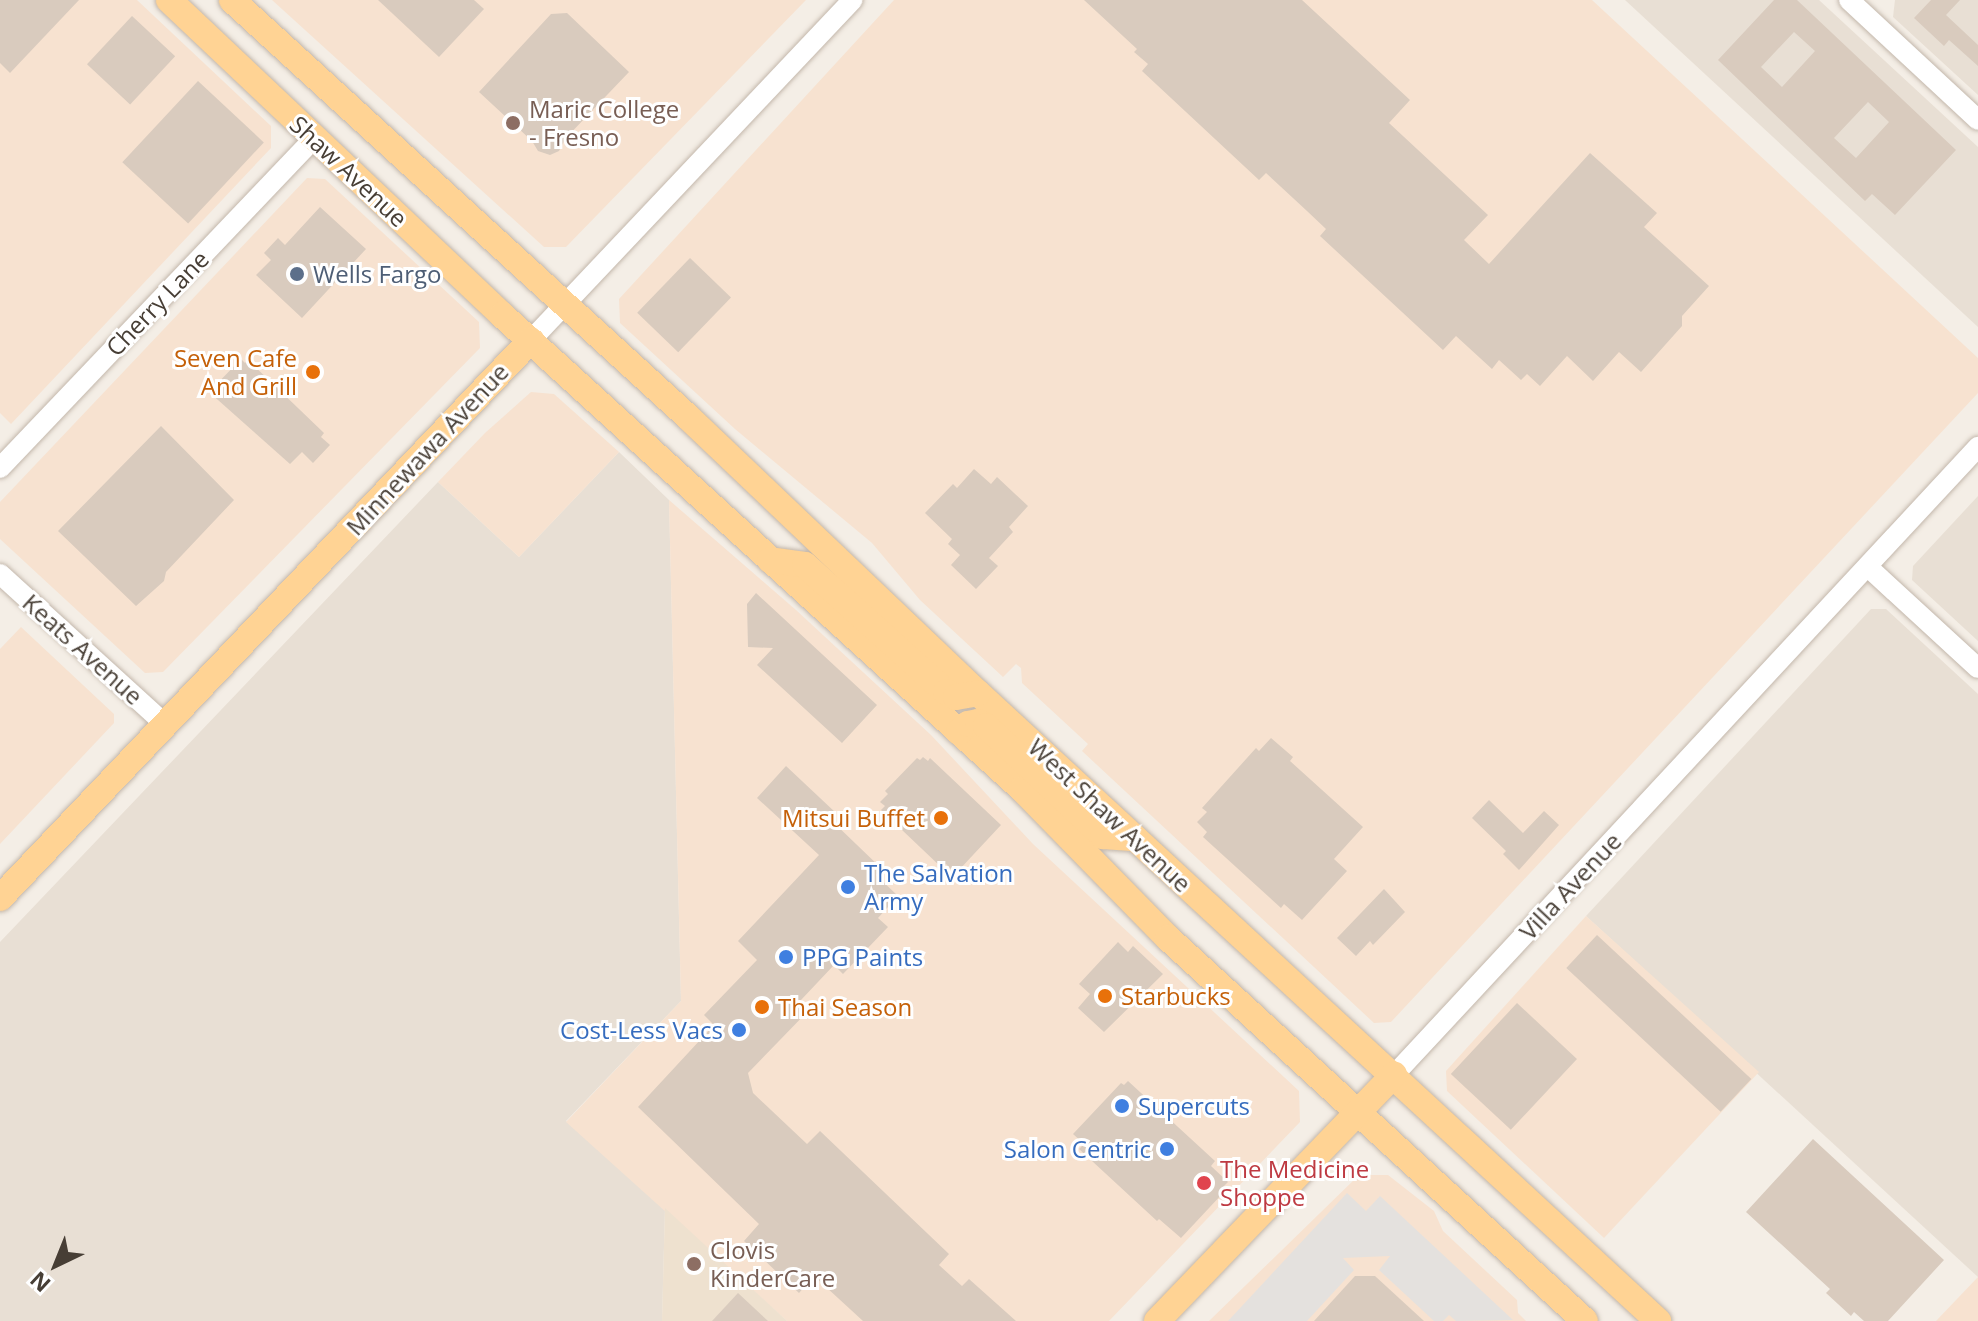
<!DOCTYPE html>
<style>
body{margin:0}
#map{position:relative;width:1978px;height:1321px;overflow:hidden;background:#f4eee6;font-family:"Open Sans",sans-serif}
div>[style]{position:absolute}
.residential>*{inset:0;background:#e8dfd4}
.commercial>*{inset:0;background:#f7e2d0}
.education>*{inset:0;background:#eee1cf}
.parking>*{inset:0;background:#e4e1de}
.building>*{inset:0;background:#d9cbbe;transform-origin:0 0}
.roads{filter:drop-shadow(0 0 2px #c3b7ab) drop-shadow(0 0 2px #c3b7ab)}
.minor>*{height:20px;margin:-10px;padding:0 10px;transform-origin:10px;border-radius:10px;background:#fff}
.major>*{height:26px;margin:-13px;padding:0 13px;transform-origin:13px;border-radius:13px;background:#ffd394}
.dots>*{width:22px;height:22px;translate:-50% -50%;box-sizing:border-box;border:4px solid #fff;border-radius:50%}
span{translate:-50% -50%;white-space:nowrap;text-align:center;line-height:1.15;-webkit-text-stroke:6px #fff;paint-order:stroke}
.education-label{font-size:24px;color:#785e54}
.left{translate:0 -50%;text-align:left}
.street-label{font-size:24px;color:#473e35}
.service-label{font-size:24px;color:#4e5e75}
.food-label{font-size:24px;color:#c56008}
.right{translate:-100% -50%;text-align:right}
.shop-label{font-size:24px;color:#366cbe}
.health-label{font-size:24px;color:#be3a42}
.north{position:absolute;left:16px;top:1225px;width:80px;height:80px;-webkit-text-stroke:6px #fff;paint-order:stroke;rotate:223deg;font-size:22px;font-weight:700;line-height:32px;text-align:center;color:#473e35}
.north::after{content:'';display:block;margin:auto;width:28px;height:36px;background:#473e35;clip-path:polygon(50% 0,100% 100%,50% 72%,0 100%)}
</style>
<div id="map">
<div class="residential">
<div style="clip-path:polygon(1625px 0,1819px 0,1978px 147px,1978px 327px)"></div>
<div style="clip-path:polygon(1895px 0,1978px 0,1978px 95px,1893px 17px)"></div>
<div style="clip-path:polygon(619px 452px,669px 500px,681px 1001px,566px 1121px,665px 1208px,662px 1321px,0 1321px,0 942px,438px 482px,519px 557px)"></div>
<div style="clip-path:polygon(1978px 496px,1978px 641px,1912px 580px,1913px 566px)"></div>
<div style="clip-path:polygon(1871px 609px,1886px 609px,1978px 694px,1978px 1277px,1586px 916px)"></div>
</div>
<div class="commercial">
<div style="clip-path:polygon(0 0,137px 0,271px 126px,271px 148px,11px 424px,0 413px)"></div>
<div style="clip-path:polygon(272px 0,806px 0,566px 247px,544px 247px)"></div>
<div style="clip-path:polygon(894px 0,1592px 0,1978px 358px,1978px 393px,1391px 1022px,1374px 1023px,1082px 751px,1088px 744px,1022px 683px,1021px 668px,1016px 664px,1003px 677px,920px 600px,872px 543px,735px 429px,620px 323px,619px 299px)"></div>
<div style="clip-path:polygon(307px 178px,325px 179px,479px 322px,480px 348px,163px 672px,145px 673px,0 539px,0 502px)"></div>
<div style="clip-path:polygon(531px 392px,554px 394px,619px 452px,519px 557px,438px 482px,485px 433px)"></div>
<div style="clip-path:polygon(669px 500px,796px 610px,931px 735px,1033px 844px,1299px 1091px,1300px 1122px,1109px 1321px,787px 1321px,566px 1122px,681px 1001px)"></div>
<div style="clip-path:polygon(21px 627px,114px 714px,114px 723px,0 844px,0 649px)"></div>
<div style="clip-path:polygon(1586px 916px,1759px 1072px,1604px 1238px,1447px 1091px,1446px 1071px)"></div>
<div style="clip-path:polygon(1359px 1175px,1388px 1175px,1434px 1211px,1443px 1231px,1517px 1300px,1518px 1313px,1526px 1321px,1209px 1321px)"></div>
<div style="clip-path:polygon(1978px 1277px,1978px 1321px,1936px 1321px)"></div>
</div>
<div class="education">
<div style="clip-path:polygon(665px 1208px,787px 1321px,662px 1321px)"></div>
</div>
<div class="parking">
<div style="clip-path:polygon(1347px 1193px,1366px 1211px,1380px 1196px,1513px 1320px,1456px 1321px,1449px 1315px,1443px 1321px,1434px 1321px,1379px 1270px,1390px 1256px,1343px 1258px,1354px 1270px,1307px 1321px,1228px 1321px)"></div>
</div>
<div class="building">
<div style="clip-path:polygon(0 0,79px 0,10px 73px,0 63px)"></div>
<div style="clip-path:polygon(378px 0,474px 0,484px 9px,439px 57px)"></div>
<div style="clip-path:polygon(1084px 0,1302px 0,1410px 100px,1389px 123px,1488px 215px,1464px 240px,1489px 264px,1590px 153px,1657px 213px,1644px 227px,1709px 286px,1682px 316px,1682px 326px,1641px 372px,1619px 352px,1593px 381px,1567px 356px,1540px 386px,1527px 374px,1521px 380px,1499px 360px,1492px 369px,1456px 336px,1443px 350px,1320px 236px,1326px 229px,1307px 211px,1266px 173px,1259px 180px,1142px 71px,1148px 64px,1134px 52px,1137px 49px)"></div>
<div style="clip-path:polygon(evenodd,1774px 0,1797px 0,1956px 150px,1895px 215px,1872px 194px,1865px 201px,1718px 60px,1774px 0,1794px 32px,1815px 51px,1782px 87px,1761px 67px,1794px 32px,1774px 0,1868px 102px,1889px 122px,1856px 158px,1834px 138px,1868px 102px)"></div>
<div style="clip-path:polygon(1931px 0,1960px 0,1946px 15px,1978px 45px,1978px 66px,1949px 40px,1944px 46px,1914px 18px)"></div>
<div style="clip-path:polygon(567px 13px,629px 72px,565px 139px,559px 151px,550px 155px,538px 151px,532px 141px,479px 92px,551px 14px)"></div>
<div style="left:132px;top:16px;width:59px;height:66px;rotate:43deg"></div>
<div style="left:198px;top:81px;width:90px;height:111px;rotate:43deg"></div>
<div style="clip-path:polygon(320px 207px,366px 249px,302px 318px,256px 275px,271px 260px,264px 253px,278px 238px,285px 245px)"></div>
<div style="left:690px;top:258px;width:57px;height:76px;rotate:44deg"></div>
<div style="clip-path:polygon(241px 359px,245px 363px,248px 360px,324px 433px,321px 437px,330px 445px,313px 463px,302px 452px,290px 464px,209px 392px)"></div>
<div style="clip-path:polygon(161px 426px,234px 500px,166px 572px,164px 581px,136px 606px,58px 531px)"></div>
<div style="clip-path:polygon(974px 469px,991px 484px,997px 477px,1028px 506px,1009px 527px,1013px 532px,989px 558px,998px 566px,976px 589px,951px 565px,960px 555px,948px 544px,952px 539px,925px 513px,953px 484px,957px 488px)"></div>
<div style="clip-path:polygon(756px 593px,877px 705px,842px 743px,757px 665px,773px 648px,748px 647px,747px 604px)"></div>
<div style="clip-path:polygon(1271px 738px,1293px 757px,1290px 761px,1363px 827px,1334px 859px,1347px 871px,1302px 920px,1284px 904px,1281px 908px,1203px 837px,1207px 832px,1197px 822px,1207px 812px,1202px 808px,1256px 748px,1259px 751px)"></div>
<div style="clip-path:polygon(923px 757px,928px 761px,930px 758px,1001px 825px,959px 870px,956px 867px,952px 870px,946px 864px,942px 868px,881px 810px,885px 806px,880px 802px,888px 794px,885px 791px,917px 758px,920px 760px)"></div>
<div style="clip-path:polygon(786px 766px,836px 813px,830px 819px,882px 869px,876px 875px,898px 896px,878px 918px,888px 927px,843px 974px,834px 965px,801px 1000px,810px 1009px,748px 1073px,753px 1093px,807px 1144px,820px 1131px,949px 1254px,939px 1265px,962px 1286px,969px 1279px,1016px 1321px,863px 1321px,814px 1276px,799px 1293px,744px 1241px,759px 1224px,638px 1107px,714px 1025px,704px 1015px,757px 960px,738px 941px,819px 855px,757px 798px)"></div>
<div style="clip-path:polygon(1489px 800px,1523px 833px,1544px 811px,1559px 825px,1519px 870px,1503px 854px,1506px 851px,1472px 818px)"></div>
<div style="clip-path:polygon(1384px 889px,1405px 912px,1373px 945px,1370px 941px,1356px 956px,1337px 938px)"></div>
<div style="left:1597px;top:935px;width:211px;height:45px;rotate:43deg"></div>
<div style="clip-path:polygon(1118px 942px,1128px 952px,1133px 946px,1163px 974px,1104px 1032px,1078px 1008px,1090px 994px,1079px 984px)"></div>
<div style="left:1517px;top:1003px;width:82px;height:97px;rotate:43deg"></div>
<div style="clip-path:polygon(1128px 1081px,1215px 1161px,1211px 1166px,1228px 1182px,1220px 1190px,1223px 1193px,1181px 1238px,1159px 1219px,1157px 1221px,1079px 1149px,1084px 1144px,1073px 1134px,1121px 1083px,1124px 1085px)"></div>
<div style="clip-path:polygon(1813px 1139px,1944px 1260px,1888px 1321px,1864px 1321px,1854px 1312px,1851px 1316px,1826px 1293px,1830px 1289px,1746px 1212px)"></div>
<div style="clip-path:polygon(1355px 1276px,1375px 1276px,1424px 1321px,1314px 1321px)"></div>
<div style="clip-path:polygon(738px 1293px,768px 1321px,712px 1321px)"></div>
</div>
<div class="roads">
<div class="minor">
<div style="left:1849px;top:0;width:176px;rotate:42.9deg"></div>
<div style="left:531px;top:340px;width:468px;rotate:-46.6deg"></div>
<div style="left:0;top:468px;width:456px;rotate:-46.4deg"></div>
<div style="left:1868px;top:567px;width:149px;rotate:42.6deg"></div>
<div style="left:0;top:574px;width:224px;rotate:42.3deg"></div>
<div style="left:1394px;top:1075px;width:858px;rotate:-47.08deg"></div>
</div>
<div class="major">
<div style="left:169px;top:0;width:458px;rotate:43.4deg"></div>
<div style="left:502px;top:315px;width:704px;rotate:42.35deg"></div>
<div style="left:1022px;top:789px;width:209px;rotate:45.6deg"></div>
<div style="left:1168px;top:938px;width:566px;rotate:42.57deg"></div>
<div style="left:232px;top:0;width:618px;rotate:42.44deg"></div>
<div style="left:688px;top:417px;width:400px;rotate:43.6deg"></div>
<div style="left:978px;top:693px;width:926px;rotate:42.72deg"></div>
<div style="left:770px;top:560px;width:35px;rotate:8deg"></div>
<div style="left:805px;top:565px;width:190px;rotate:42deg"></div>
<div style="left:946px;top:692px;width:11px;rotate:27deg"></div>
<div style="left:956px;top:697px;width:22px;rotate:-10deg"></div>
<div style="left:959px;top:732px;width:12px;rotate:-42deg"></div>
<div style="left:968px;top:724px;width:10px;rotate:-11deg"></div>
<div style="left:978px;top:722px;width:9px;rotate:27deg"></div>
<div style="left:986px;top:726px;width:161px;rotate:43.2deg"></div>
<div style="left:1103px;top:836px;width:32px;rotate:4deg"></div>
<div style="left:0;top:898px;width:770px;rotate:-46.42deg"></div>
<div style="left:1157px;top:1321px;width:342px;rotate:-46.1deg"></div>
</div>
</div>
<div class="dots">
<div style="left:513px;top:123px;background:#8d6e63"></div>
<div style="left:297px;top:274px;background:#5c6f8a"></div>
<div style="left:313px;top:372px;background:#e8710a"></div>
<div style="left:941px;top:818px;background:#e8710a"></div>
<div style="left:848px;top:887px;background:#3f7fe0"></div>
<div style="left:786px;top:957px;background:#3f7fe0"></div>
<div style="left:1105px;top:996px;background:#e8710a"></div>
<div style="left:762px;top:1007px;background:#e8710a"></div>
<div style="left:739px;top:1030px;background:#3f7fe0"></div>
<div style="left:1122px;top:1106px;background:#3f7fe0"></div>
<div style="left:1167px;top:1149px;background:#3f7fe0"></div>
<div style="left:1204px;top:1183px;background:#e0444e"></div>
<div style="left:694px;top:1264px;background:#8d6e63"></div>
</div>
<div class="education-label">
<span class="left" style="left:529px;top:123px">Maric College<br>- Fresno</span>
<span class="left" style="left:710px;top:1264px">Clovis<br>KinderCare</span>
</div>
<div class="street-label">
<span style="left:349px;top:171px;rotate:43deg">Shaw Avenue</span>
<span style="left:157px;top:303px;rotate:-46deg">Cherry Lane</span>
<span style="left:427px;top:449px;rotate:-47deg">Minnewawa Avenue</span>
<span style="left:83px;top:649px;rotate:42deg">Keats Avenue</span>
<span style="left:1110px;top:815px;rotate:43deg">West Shaw Avenue</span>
<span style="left:1570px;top:886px;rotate:-47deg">Villa Avenue</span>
</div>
<div class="service-label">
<span class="left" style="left:313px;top:274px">Wells Fargo</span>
</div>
<div class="food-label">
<span class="right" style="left:297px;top:372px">Seven Cafe<br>And Grill</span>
<span class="right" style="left:925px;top:818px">Mitsui Buffet</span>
<span class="left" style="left:1121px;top:996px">Starbucks</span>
<span class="left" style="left:778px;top:1007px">Thai Season</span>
</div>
<div class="shop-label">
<span class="left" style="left:864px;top:887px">The Salvation<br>Army</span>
<span class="left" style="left:802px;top:957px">PPG Paints</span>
<span class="right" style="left:723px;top:1030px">Cost-Less Vacs</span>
<span class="left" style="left:1138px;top:1106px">Supercuts</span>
<span class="right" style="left:1151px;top:1149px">Salon Centric</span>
</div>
<div class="health-label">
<span class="left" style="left:1220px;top:1183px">The Medicine<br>Shoppe</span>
</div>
<div class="north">N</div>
</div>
